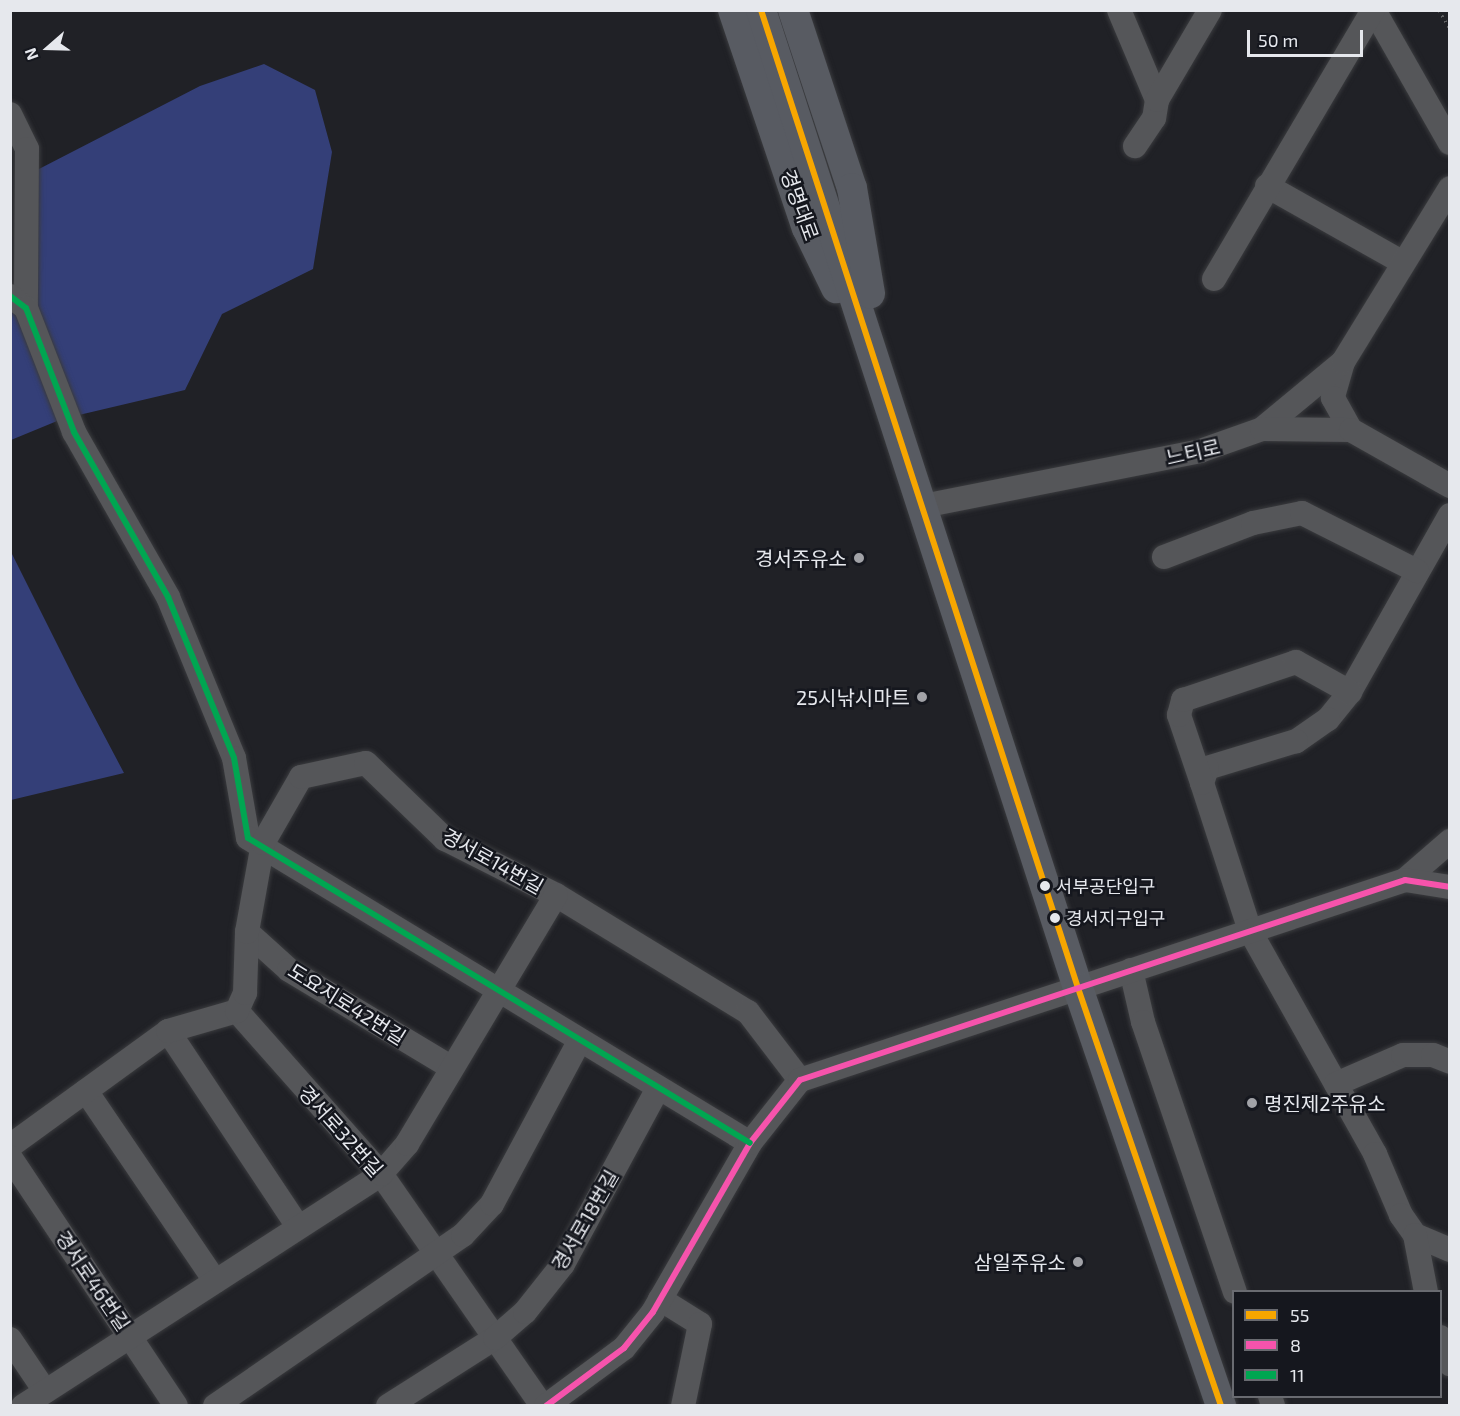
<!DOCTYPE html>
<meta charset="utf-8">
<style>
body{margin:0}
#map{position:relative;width:1460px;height:1416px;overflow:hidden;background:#202126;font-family:"Exo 2","Noto Sans KR",sans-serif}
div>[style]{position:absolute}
.forest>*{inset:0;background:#343f78}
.path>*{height:3px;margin-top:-1.5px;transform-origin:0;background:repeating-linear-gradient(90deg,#606163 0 1.5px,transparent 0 6px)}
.roads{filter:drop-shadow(0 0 2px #3a3b3e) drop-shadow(0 0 2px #3a3b3e)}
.minor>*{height:24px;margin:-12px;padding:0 12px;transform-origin:12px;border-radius:12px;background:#555659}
.major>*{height:30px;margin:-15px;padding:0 15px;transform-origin:15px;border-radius:15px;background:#585b62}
.bus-1>*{height:6px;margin:-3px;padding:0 3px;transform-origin:3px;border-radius:3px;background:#f7a600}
.bus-2>*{height:6px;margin:-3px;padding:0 3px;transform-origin:3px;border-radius:3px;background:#f653ac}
.bus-3>*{height:6px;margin:-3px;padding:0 3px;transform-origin:3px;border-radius:3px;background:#00a651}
.dots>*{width:16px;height:16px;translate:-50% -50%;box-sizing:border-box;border:3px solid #15171e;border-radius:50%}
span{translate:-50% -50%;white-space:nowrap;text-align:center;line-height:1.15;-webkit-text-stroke:5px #15171e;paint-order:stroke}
.bus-label{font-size:18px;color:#e6e8ed}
.left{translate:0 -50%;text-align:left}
.street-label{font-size:20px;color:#e6e8ed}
.poi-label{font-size:20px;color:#e6e8ed}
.right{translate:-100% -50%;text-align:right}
.frame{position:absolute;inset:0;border:12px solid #e6e8ed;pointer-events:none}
.legend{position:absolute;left:1232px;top:1290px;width:210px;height:108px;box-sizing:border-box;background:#15171e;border:2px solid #696b71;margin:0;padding:8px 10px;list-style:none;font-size:18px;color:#e6e8ed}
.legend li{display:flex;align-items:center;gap:12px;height:30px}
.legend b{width:30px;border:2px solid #696b71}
.north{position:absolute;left:18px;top:18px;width:60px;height:60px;-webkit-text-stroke:4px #15171e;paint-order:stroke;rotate:250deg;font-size:16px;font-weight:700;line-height:24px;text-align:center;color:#e6e8ed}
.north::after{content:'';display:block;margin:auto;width:21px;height:27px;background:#e6e8ed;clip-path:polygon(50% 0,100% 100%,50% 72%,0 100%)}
.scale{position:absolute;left:1247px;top:30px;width:116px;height:27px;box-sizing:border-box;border:3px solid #e6e8ed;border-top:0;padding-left:8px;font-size:18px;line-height:21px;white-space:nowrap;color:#e6e8ed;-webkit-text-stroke:4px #15171e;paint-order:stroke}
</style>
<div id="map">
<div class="forest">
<div style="clip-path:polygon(264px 64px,315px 90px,332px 152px,313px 269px,222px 314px,185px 390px,62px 419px,11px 440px,11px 446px,11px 293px,34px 279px,37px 170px,200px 86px)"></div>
<div style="clip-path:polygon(11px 552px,77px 684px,124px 773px,11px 800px)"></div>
</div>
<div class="path">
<div style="left:1439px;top:10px;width:22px;rotate:60deg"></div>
</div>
<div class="roads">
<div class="minor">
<div style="left:1119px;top:10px;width:98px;rotate:67.1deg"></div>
<div style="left:1157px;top:100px;width:18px;rotate:99deg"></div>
<div style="left:1154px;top:118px;width:34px;rotate:124deg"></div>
<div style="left:1374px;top:10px;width:153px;rotate:60.3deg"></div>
<div style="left:1157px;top:100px;width:104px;rotate:-59.5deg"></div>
<div style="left:10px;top:114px;width:39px;rotate:64deg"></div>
<div style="left:27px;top:149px;width:159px;rotate:90.4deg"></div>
<div style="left:1267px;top:186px;width:153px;rotate:29.4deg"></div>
<div style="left:1214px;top:279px;width:312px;rotate:-59.4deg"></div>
<div style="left:10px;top:296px;width:20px;rotate:37deg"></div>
<div style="left:26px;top:308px;width:133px;rotate:68.8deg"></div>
<div style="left:74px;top:432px;width:190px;rotate:60.3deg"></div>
<div style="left:168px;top:597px;width:174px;rotate:67.7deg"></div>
<div style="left:234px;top:758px;width:81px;rotate:80.1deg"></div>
<div style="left:248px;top:838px;width:587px;rotate:31.28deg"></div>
<div style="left:1343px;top:362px;width:37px;rotate:106deg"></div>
<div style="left:1333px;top:398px;width:37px;rotate:61deg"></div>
<div style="left:1262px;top:429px;width:105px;rotate:-39.6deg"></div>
<div style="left:1343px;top:362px;width:204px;rotate:-58.4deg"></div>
<div style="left:923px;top:506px;width:282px;rotate:-11.2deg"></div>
<div style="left:1200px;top:451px;width:66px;rotate:-19.5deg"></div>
<div style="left:1262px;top:429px;width:89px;rotate:0.6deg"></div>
<div style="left:1351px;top:430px;width:114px;rotate:29.5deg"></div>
<div style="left:1450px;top:515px;width:203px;rotate:119.5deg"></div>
<div style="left:1350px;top:692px;width:35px;rotate:129deg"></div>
<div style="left:1328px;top:719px;width:39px;rotate:145deg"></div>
<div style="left:1296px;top:741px;width:93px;rotate:163.1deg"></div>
<div style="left:1207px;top:768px;width:16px;rotate:108deg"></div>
<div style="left:1202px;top:783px;width:156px;rotate:72deg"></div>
<div style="left:1250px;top:931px;width:256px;rotate:60.7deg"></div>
<div style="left:1375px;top:1154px;width:66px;rotate:66.9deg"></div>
<div style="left:1401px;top:1215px;width:24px;rotate:55deg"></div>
<div style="left:1415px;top:1235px;width:38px;rotate:23deg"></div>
<div style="left:1164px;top:557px;width:95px;rotate:-20.9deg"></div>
<div style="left:1253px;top:523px;width:50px;rotate:-11.5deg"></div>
<div style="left:1302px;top:513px;width:129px;rotate:26.8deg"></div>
<div style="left:1202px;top:783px;width:72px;rotate:-108.7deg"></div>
<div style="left:1179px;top:715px;width:16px;rotate:-75deg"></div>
<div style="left:1183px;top:700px;width:119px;rotate:-18.6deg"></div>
<div style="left:1296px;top:662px;width:62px;rotate:29.1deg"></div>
<div style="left:1405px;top:880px;width:60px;rotate:-40.9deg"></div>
<div style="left:247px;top:932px;width:57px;rotate:42.1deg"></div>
<div style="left:289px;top:970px;width:190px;rotate:31deg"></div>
<div style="left:1131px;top:970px;width:53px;rotate:77deg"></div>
<div style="left:1143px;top:1022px;width:285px;rotate:71.2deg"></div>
<div style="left:237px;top:1011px;width:217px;rotate:48.5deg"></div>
<div style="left:381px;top:1174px;width:282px;rotate:55.2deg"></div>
<div style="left:168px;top:1031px;width:235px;rotate:56.4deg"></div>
<div style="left:1336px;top:1084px;width:73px;rotate:-23.4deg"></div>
<div style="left:1403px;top:1055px;width:30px"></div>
<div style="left:1433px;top:1055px;width:18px;rotate:22deg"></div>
<div style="left:86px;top:1091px;width:230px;rotate:55.8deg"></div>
<div style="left:10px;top:1146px;width:195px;rotate:-36deg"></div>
<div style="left:168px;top:1031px;width:72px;rotate:-16.2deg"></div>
<div style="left:237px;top:1011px;width:20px;rotate:-66deg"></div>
<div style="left:245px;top:993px;width:61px;rotate:-88.1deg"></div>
<div style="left:247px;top:932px;width:90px;rotate:-79.8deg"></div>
<div style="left:263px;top:843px;width:76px;rotate:-60.1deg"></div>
<div style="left:301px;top:777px;width:66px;rotate:-12.2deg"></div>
<div style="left:366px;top:763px;width:110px;rotate:43.9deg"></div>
<div style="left:445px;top:839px;width:124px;rotate:26.8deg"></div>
<div style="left:556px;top:895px;width:225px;rotate:31.4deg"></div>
<div style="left:748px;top:1012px;width:86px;rotate:52.6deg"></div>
<div style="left:10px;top:1157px;width:299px;rotate:56.3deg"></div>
<div style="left:1415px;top:1235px;width:58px;rotate:79.1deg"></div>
<div style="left:660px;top:1299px;width:47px;rotate:32deg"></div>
<div style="left:700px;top:1324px;width:84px;rotate:101.7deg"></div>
<div style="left:1440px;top:1337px;width:29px;rotate:70deg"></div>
<div style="left:10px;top:1339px;width:63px;rotate:56.1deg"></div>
<div style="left:1270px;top:1396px;width:10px;rotate:73deg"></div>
<div style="left:23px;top:1406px;width:427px;rotate:-32.9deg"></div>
<div style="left:381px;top:1174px;width:40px;rotate:-49deg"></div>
<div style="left:407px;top:1144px;width:290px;rotate:-59.1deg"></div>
<div style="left:215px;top:1406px;width:301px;rotate:-34.6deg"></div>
<div style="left:463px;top:1235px;width:42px;rotate:-46.9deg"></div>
<div style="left:492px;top:1204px;width:186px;rotate:-61.8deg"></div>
<div style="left:388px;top:1406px;width:127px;rotate:-32.4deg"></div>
<div style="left:495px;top:1338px;width:40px;rotate:-41deg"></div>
<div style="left:525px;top:1312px;width:61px;rotate:-51.6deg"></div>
<div style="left:563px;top:1264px;width:200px;rotate:-61.6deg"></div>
<div style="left:546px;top:1406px;width:97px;rotate:-36.6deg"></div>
<div style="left:624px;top:1348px;width:46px;rotate:-51.1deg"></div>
<div style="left:653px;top:1312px;width:195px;rotate:-60.1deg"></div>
<div style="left:750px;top:1143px;width:80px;rotate:-51.6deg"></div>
<div style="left:800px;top:1080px;width:637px;rotate:-18.29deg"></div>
<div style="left:1405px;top:880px;width:46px;rotate:8.8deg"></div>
</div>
<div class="major">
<div style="left:733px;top:10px;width:230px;rotate:71.3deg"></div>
<div style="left:807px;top:228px;width:67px;rotate:64.2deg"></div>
<div style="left:761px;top:10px;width:1028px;rotate:72.04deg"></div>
<div style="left:1078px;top:988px;width:442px;rotate:71.1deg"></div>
<div style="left:793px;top:10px;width:188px;rotate:71.7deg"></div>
<div style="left:852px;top:188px;width:107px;rotate:80.3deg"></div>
</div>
</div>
<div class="bus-1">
<div style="left:761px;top:10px;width:1028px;rotate:72.04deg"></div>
<div style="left:1078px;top:988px;width:442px;rotate:71.1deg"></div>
</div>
<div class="bus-2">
<div style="left:546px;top:1406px;width:97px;rotate:-36.6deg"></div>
<div style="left:624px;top:1348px;width:46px;rotate:-51.1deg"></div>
<div style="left:653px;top:1312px;width:195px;rotate:-60.1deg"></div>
<div style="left:750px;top:1143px;width:80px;rotate:-51.6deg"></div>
<div style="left:800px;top:1080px;width:637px;rotate:-18.29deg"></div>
<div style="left:1405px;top:880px;width:46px;rotate:8.8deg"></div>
</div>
<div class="bus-3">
<div style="left:10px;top:296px;width:20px;rotate:37deg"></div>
<div style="left:26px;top:308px;width:133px;rotate:68.8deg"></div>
<div style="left:74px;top:432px;width:190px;rotate:60.3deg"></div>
<div style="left:168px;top:597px;width:174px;rotate:67.7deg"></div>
<div style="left:234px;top:758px;width:81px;rotate:80.1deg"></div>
<div style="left:248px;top:838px;width:587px;rotate:31.28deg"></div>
</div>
<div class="dots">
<div style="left:859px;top:558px;background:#a1a2a7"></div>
<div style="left:922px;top:697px;background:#a1a2a7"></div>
<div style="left:1045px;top:886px;background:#e6e8ed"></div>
<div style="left:1055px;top:918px;background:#e6e8ed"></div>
<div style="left:1252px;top:1103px;background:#a1a2a7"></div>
<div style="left:1078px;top:1262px;background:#a1a2a7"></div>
</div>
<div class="bus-label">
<span class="left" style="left:1056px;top:886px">서부공단입구</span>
<span class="left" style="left:1066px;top:918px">경서지구입구</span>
</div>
<div class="street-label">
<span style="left:800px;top:205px;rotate:70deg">경명대로</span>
<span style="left:1193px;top:452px;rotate:-13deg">느티로</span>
<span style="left:493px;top:861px;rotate:29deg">경서로14번길</span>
<span style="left:347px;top:1004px;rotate:32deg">도요지로42번길</span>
<span style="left:341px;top:1131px;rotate:48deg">경서로32번길</span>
<span style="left:585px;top:1220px;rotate:-60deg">경서로18번길</span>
<span style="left:93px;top:1281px;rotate:56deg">경서로46번길</span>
</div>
<div class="poi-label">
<span class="right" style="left:847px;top:558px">경서주유소</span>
<span class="right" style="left:910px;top:697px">25시낚시마트</span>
<span class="left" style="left:1264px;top:1103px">명진제2주유소</span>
<span class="right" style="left:1066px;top:1262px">삼일주유소</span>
</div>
<div class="frame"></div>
<ul class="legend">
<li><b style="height:8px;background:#f7a600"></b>55</li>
<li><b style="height:8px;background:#f653ac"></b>8</li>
<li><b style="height:8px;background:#00a651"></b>11</li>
</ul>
<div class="north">N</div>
<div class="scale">50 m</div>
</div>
